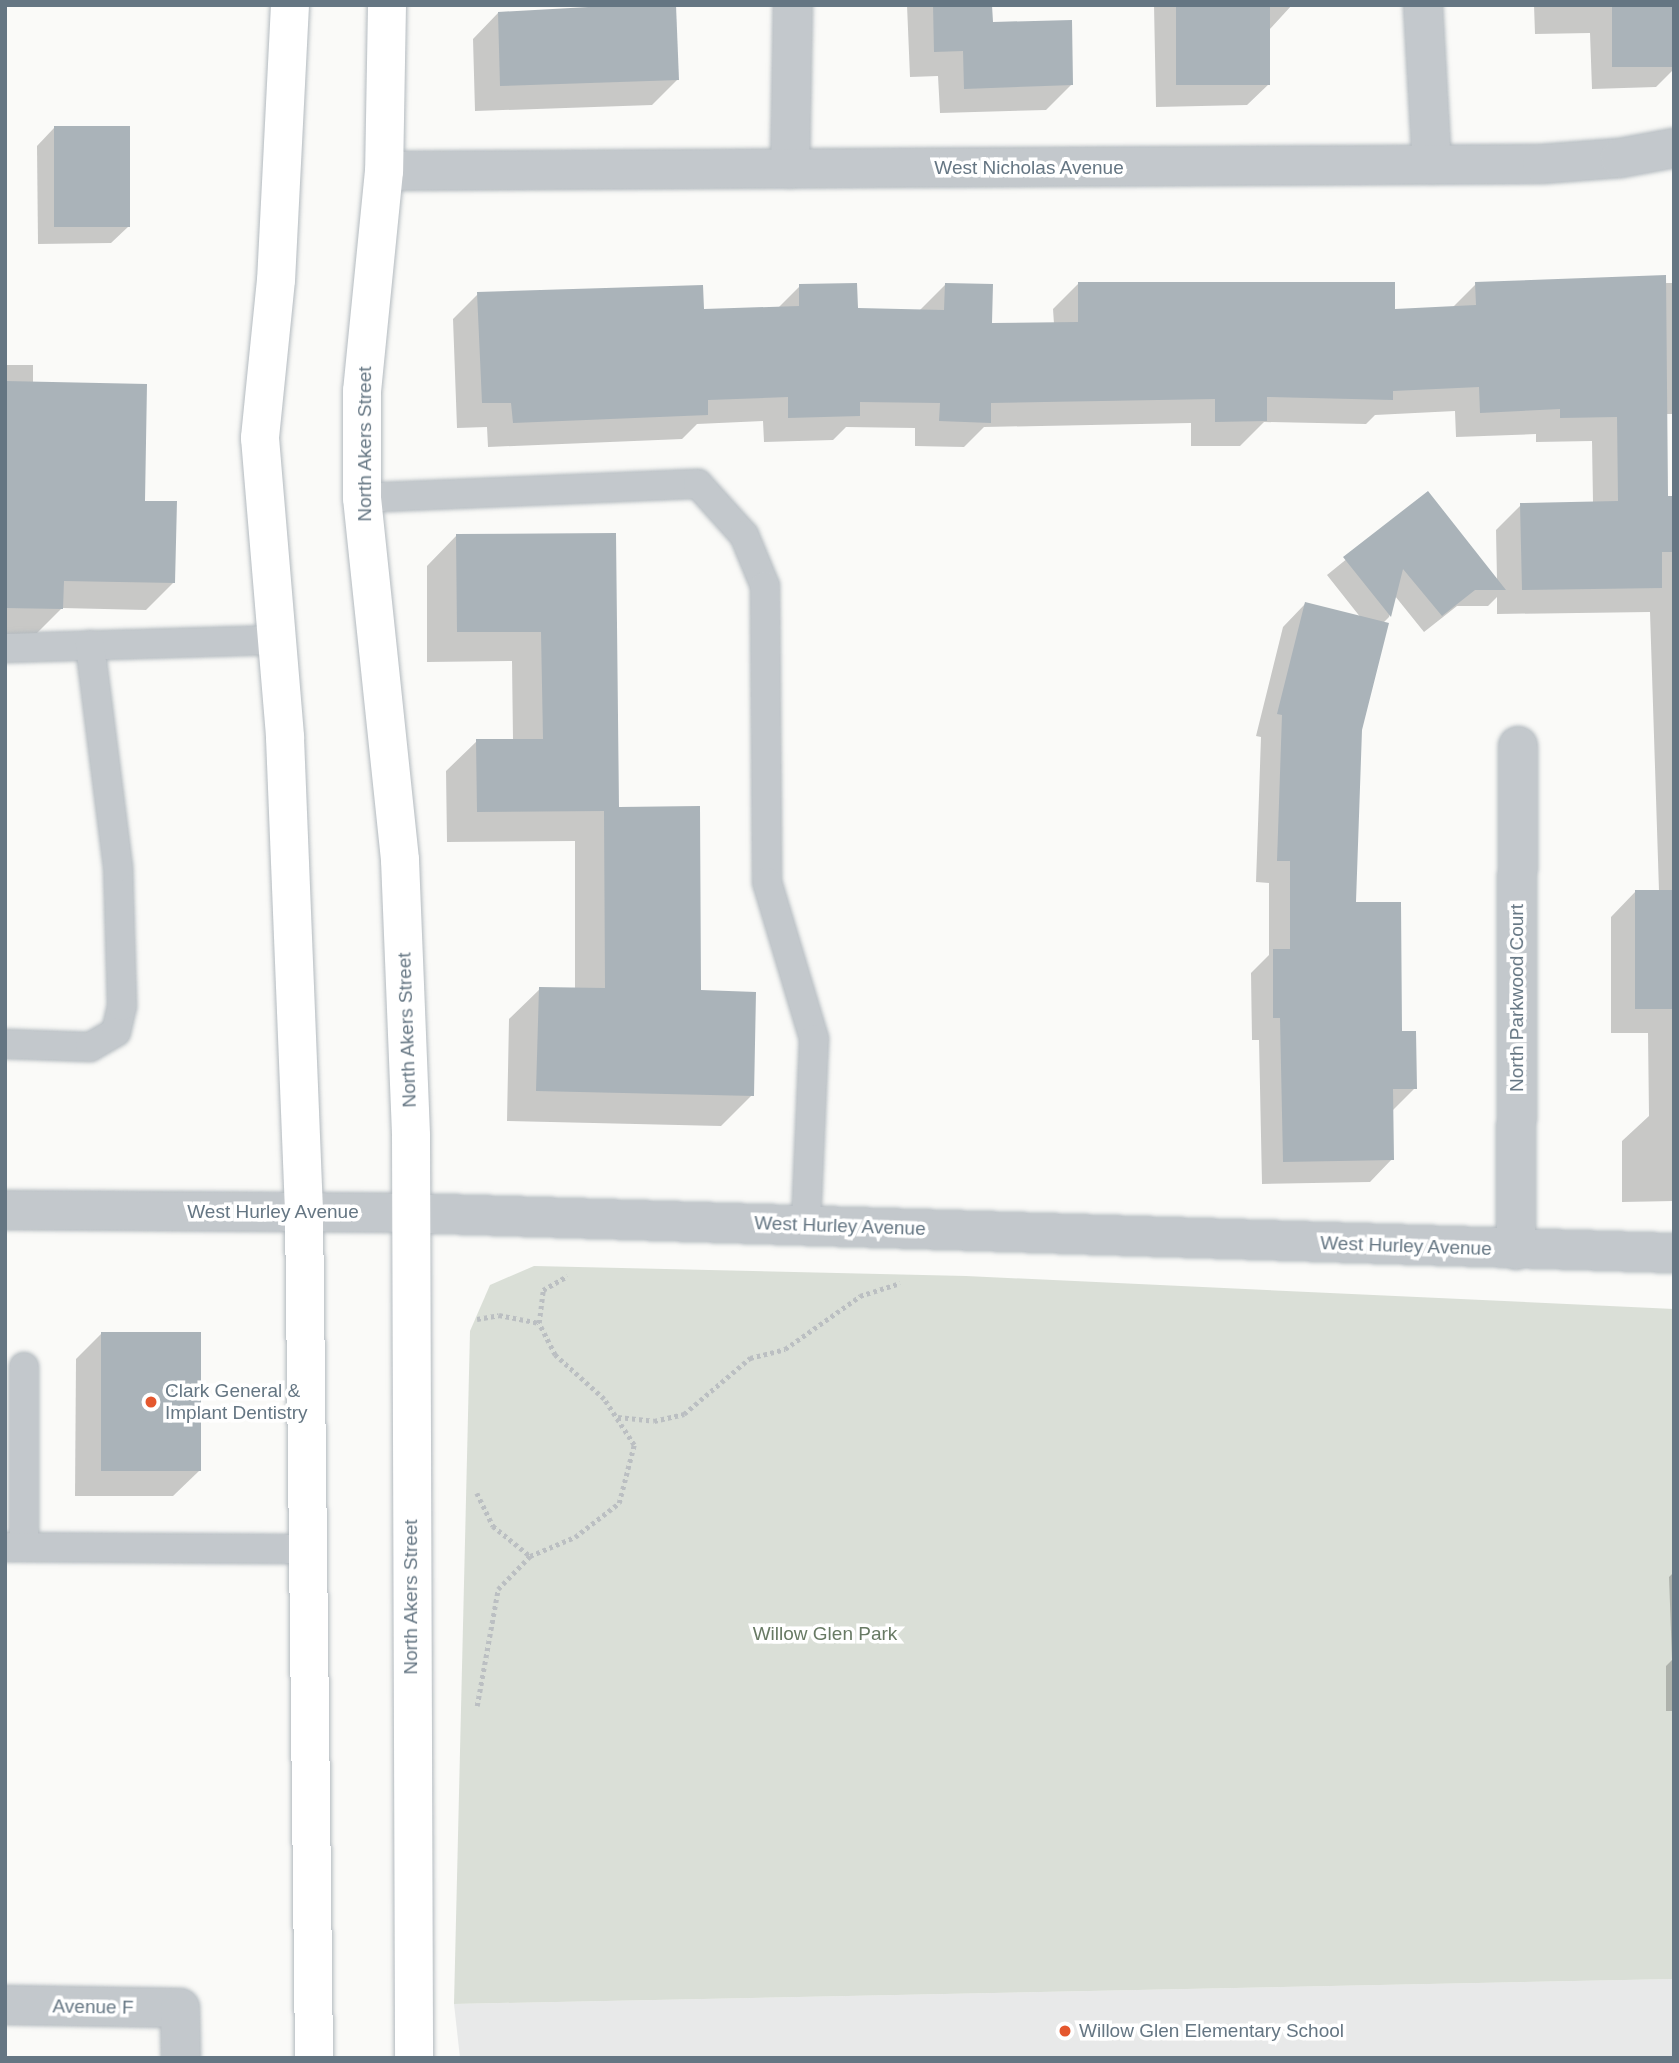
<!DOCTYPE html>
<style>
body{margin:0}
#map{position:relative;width:1679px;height:2063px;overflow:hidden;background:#fafaf8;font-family:Helvetica,sans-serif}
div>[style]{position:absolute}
.built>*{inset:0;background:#e8e9e9}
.green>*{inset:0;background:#dadfd7}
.shadow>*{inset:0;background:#0003}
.building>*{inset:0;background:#aab3b9;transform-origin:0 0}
.path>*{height:4.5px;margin-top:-2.25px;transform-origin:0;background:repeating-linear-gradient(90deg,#bbbfc2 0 3.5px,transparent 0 7px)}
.roads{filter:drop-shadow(0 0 2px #b3babf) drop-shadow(0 0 2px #b3babf)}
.service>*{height:28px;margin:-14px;padding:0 14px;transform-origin:14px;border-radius:14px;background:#c3c8cc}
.minor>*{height:38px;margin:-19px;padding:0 19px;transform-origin:19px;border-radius:19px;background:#c3c8cc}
.tertiary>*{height:38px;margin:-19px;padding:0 19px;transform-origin:19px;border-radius:19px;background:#c3c8cc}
.secondary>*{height:38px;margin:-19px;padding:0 19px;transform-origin:19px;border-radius:19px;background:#fff}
.dots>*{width:19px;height:19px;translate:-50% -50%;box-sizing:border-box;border:4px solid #fff;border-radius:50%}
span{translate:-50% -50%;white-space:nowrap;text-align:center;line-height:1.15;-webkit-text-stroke:7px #fff;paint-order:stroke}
.street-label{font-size:19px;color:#657683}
.poi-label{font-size:19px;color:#657683}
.left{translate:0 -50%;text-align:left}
.park-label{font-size:19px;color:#687a64}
.frame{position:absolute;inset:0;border:7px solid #657683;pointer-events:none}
</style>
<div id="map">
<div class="built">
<div style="clip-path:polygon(1674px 1979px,1674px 2058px,460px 2058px,454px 2004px)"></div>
</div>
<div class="green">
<div style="clip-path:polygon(534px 1266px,966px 1276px,1674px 1309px,1674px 1979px,454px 2004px,470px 1331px,490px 1285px)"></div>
</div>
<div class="shadow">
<div style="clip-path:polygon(598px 5px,675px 5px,677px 80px,652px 105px,475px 111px,473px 39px,498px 13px,598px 11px)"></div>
<div style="clip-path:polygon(907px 5px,990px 5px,991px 24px,1071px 85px,1046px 110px,940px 113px,938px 76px,910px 77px)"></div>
<div style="clip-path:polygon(1154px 5px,1292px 5px,1269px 30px,1270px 83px,1247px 105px,1156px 107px)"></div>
<div style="clip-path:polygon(1534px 5px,1674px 5px,1674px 69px,1656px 87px,1592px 89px,1590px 33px,1535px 34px)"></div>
<div style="clip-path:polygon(54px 128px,129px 226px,111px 243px,38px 244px,37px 146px)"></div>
<div style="clip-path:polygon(1674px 283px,1674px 414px,1658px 414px,1666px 498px,1674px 498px,1674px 1201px,1622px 1202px,1622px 1141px,1649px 1116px,1648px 1033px,1611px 1033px,1611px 917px,1636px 891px,1659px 891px,1650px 612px,1497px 614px,1497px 597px,1488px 606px,1457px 606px,1424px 632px,1395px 596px,1389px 617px,1382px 624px,1361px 730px,1354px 904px,1415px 1088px,1393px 1110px,1392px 1159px,1370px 1182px,1262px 1184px,1259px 1040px,1252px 1040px,1251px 973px,1269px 955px,1269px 883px,1256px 882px,1261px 737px,1256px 736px,1283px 627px,1305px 604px,1361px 618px,1327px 575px,1428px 493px,1497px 580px,1496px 530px,1521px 505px,1593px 503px,1592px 441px,1536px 442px,1536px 434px,1456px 437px,1455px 411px,1375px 415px,1366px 424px,1264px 422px,1240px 446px,1191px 446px,1191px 423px,984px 427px,964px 447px,915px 446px,915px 428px,846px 427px,833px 440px,764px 442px,763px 421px,697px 424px,682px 439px,488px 447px,487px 427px,457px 428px,453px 319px,478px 294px,702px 311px,777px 309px,800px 286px,856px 310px,920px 310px,945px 285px,991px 324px,1054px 324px,1053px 309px,1078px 284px,1393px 310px,1452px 308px,1476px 284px)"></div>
<div style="clip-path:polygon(5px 365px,33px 365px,33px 383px,143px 502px,174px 582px,146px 610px,62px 608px,34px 636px,5px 635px)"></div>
<div style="clip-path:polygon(457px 535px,614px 535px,617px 809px,699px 992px,752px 1095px,721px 1126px,507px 1121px,509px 1019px,540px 989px,575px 989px,575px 841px,447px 842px,446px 771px,477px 741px,513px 741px,512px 661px,427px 662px,427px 566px)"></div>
<div style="clip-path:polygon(102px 1333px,199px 1471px,173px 1496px,75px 1496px,76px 1359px)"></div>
<div style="clip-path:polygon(1674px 1572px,1674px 1711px,1666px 1711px,1666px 1666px,1672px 1660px,1669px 1577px)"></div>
</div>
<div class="building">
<div style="clip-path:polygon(624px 5px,676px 5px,679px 80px,500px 86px,498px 12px)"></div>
<div style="clip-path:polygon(933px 5px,992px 5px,993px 22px,1072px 20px,1073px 85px,964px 89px,963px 51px,934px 52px)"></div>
<div style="left:1176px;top:5px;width:94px;height:80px"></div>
<div style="left:1612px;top:5px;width:62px;height:62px"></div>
<div style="left:130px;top:126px;width:101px;height:76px;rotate:90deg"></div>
<div style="clip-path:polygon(1666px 275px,1668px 496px,1674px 496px,1674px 552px,1662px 552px,1662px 588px,1522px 590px,1520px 503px,1618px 501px,1617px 417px,1560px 418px,1560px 409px,1480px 413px,1479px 387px,1393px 391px,1393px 400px,1267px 397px,1267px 421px,1215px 422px,1215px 399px,991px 403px,991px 423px,939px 421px,940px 403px,860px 402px,860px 416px,788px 418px,788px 397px,708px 400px,708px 415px,513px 423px,511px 403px,482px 403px,477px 292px,703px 285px,704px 309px,799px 306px,799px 284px,857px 283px,858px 308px,944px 310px,945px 283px,993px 284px,992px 323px,1078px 322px,1078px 282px,1395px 282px,1395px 309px,1476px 305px,1475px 282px)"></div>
<div style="clip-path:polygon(5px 381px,147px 384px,145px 501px,177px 501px,175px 583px,64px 581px,63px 609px,5px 608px)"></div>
<div style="clip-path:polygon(1428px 491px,1506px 590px,1475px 590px,1442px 616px,1403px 569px,1391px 617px,1343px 557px)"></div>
<div style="clip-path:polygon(616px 533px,619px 807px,700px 806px,701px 990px,756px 992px,754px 1096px,536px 1091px,539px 987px,605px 988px,604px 811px,477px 812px,476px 739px,543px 739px,541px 632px,457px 632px,456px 534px)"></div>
<div style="clip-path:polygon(1305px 602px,1389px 623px,1362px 730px,1356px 902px,1401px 902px,1402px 1031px,1416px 1031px,1417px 1089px,1393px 1089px,1394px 1160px,1283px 1162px,1280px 1018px,1273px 1018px,1273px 949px,1290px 949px,1290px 861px,1277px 861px,1282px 715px,1277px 714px)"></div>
<div style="left:1635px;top:890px;width:39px;height:119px"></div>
<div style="left:101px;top:1332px;width:100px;height:139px"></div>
</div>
<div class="path">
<div style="left:477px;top:1319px;width:22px;rotate:-10deg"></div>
<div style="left:499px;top:1315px;width:41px;rotate:11.3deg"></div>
<div style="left:618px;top:1417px;width:36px;rotate:6deg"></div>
<div style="left:654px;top:1421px;width:31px;rotate:-13deg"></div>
<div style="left:684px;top:1414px;width:87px;rotate:-40.3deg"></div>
<div style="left:750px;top:1358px;width:36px;rotate:-14deg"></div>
<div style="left:785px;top:1349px;width:92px;rotate:-35.2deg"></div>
<div style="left:860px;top:1296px;width:42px;rotate:-18deg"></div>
<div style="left:477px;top:1493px;width:37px;rotate:64deg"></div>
<div style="left:493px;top:1526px;width:48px;rotate:39deg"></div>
<div style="left:477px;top:1706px;width:119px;rotate:-79.8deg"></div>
<div style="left:498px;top:1589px;width:46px;rotate:-45.9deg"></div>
<div style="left:530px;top:1556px;width:49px;rotate:-22.9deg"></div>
<div style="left:575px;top:1537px;width:56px;rotate:-37.7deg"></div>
<div style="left:619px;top:1503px;width:60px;rotate:-75.5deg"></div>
<div style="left:634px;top:1445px;width:55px;rotate:-123.1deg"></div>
<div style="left:604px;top:1399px;width:66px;rotate:-138.1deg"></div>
<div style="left:555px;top:1355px;width:36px;rotate:-117deg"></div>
<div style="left:539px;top:1323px;width:33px;rotate:-83deg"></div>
<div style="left:543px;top:1290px;width:28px;rotate:-30deg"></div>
</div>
<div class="roads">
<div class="service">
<div style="left:362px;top:498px;width:336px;rotate:-2.4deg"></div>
<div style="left:698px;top:484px;width:69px;rotate:48deg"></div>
<div style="left:744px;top:535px;width:55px;rotate:67.6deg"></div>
<div style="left:765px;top:586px;width:296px;rotate:89.6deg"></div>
<div style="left:767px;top:882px;width:164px;rotate:73.3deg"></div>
<div style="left:814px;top:1039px;width:186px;rotate:92.5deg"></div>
<div style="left:5px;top:648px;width:273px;rotate:-1.7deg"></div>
<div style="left:5px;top:1044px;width:85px;rotate:2deg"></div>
<div style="left:90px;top:1047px;width:30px;rotate:-30deg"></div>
<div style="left:116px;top:1032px;width:27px;rotate:-77deg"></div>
<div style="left:122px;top:1006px;width:139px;rotate:-91.6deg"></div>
<div style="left:118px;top:867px;width:224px;rotate:-97.2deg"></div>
<div style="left:24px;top:1367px;width:180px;rotate:90deg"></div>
<div style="left:5px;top:1547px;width:303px;rotate:0.4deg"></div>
</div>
<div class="minor">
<div style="left:1423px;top:5px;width:160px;rotate:86.8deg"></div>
<div style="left:790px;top:169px;width:164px;rotate:-89deg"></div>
<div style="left:384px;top:171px;width:1158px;rotate:-0.35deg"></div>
<div style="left:1542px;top:164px;width:78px;rotate:-4.4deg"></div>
<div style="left:1620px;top:158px;width:55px;rotate:-10.5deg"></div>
<div style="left:1516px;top:1250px;width:504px;rotate:-89.77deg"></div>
<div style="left:5px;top:2005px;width:175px;rotate:1deg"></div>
<div style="left:180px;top:2008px;width:50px;rotate:88.9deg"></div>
</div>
<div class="tertiary">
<div style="left:5px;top:1210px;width:407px;rotate:0.4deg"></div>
<div style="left:412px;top:1213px;width:1263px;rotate:1.82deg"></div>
</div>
<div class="secondary">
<div style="left:290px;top:5px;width:275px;rotate:92.9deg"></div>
<div style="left:276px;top:280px;width:159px;rotate:95.8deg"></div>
<div style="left:260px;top:438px;width:301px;rotate:85.2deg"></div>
<div style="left:285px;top:738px;width:474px;rotate:87.7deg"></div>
<div style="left:304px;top:1212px;width:846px;rotate:89.32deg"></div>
<div style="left:387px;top:5px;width:166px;rotate:91deg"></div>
<div style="left:384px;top:171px;width:221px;rotate:95.7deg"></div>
<div style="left:362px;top:391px;width:107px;rotate:90deg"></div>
<div style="left:362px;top:498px;width:364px;rotate:84deg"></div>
<div style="left:400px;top:860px;width:276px;rotate:87.7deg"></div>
<div style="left:411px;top:1136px;width:922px;rotate:89.81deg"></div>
</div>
</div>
<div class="dots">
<div style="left:151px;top:1402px;background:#e4572e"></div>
<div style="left:1065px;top:2031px;background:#e4572e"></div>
</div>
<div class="street-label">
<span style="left:1029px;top:168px">West Nicholas Avenue</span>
<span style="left:365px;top:444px;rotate:-90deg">North Akers Street</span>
<span style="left:1517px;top:998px;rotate:-90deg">North Parkwood Court</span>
<span style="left:407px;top:1030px;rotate:-92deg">North Akers Street</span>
<span style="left:273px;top:1212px">West Hurley Avenue</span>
<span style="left:840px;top:1226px;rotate:2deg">West Hurley Avenue</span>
<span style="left:1406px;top:1246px;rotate:2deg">West Hurley Avenue</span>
<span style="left:411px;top:1597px;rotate:-90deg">North Akers Street</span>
<span style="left:93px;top:2007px;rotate:1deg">Avenue F</span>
</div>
<div class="poi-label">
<span class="left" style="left:165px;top:1402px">Clark General &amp;<br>Implant Dentistry</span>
<span class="left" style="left:1079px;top:2031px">Willow Glen Elementary School</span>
</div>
<div class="park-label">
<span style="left:825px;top:1634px">Willow Glen Park</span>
</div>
<div class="frame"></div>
</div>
